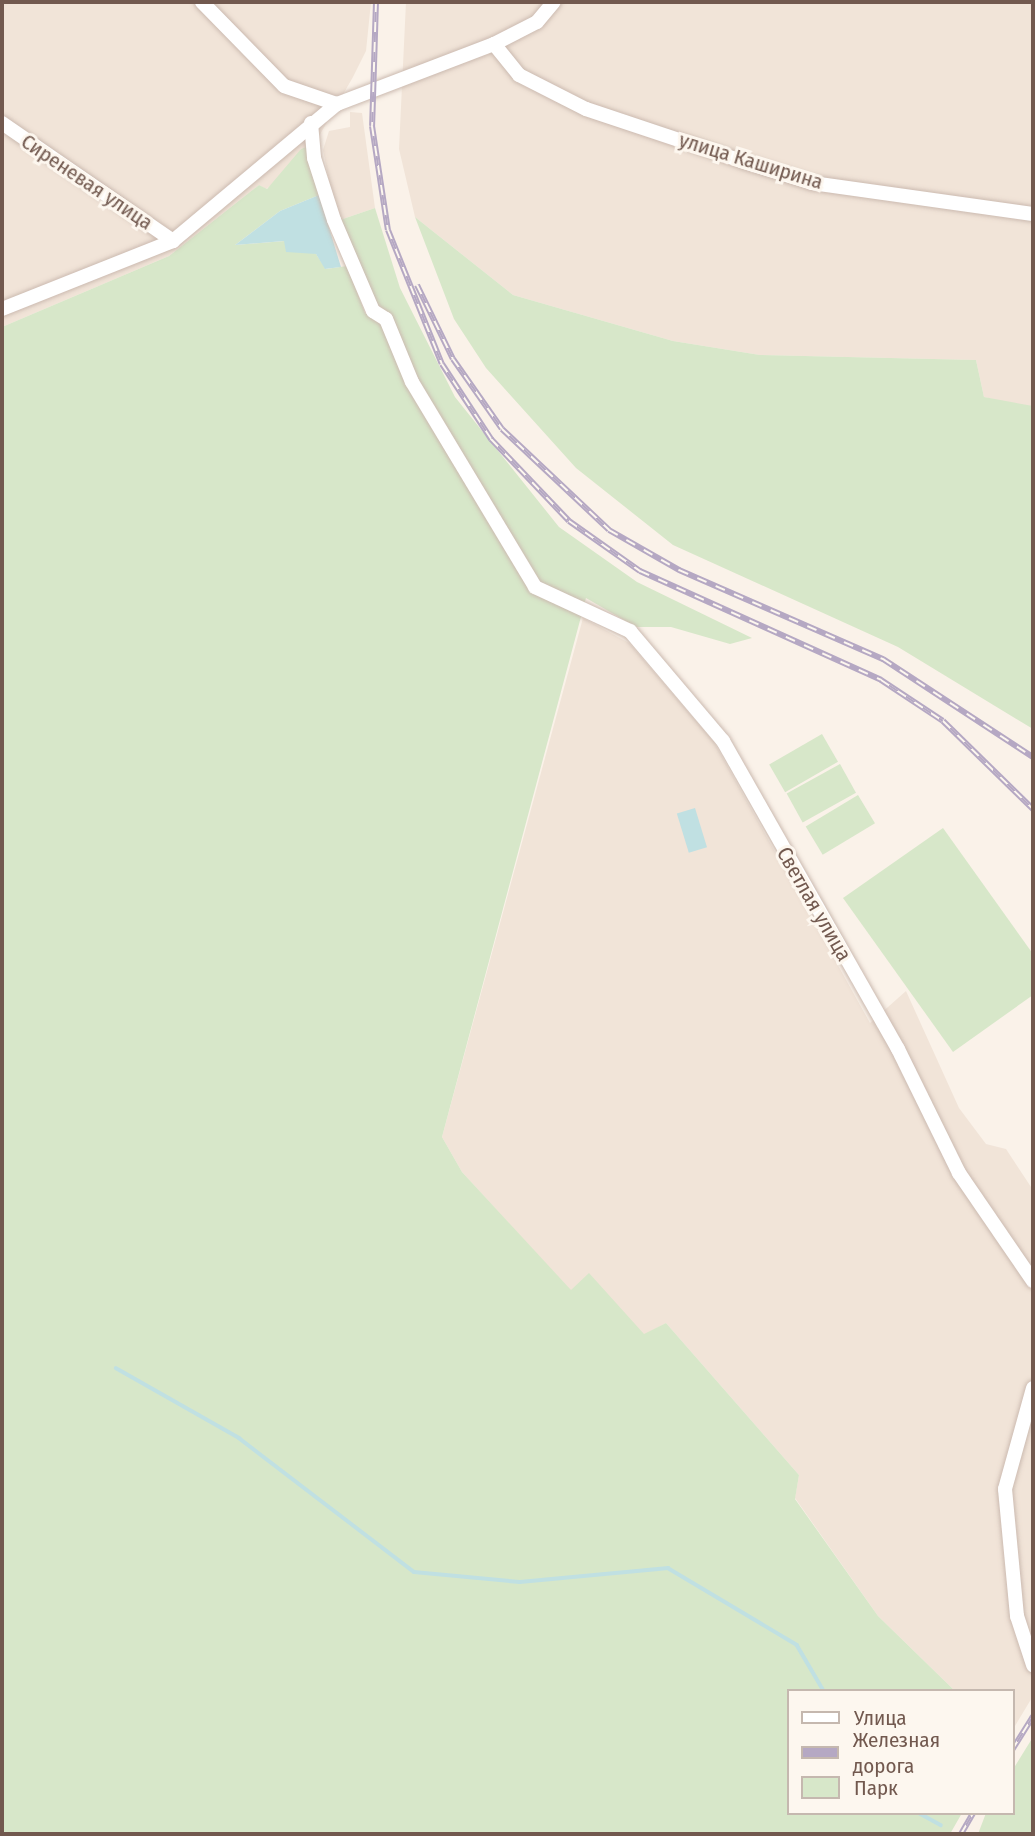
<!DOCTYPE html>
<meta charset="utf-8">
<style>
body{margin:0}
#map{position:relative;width:1035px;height:1836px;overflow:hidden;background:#faf2e9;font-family:"Fira Sans Condensed",sans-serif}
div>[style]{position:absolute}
.residential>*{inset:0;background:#f1e4d8}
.green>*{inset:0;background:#d7e7c9;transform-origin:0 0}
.water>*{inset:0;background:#c0e0e2;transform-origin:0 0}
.stream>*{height:3.5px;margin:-1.75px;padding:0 1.75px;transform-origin:1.75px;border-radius:1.75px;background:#c0e0e2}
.roads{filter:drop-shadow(0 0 2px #cbbab0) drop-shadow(0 0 2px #cbbab0)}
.minor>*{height:14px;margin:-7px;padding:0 7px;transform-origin:7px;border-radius:7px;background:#fff}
.rail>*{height:6px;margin-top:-3px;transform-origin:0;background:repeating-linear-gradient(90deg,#fdf7ef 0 10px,#b5a8c3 0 20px);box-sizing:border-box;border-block:2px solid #b5a8c3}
span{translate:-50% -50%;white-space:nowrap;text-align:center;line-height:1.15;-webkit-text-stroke:6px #fdf7ef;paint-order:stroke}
.street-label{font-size:21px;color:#72594f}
.frame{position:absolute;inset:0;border:4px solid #72594f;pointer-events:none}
.legend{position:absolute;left:787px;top:1689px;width:228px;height:126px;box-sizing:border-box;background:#fdf7ef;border:2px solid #c5b8af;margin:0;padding:9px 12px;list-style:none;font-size:21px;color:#72594f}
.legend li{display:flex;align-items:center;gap:14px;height:35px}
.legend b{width:35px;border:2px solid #c5b8af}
</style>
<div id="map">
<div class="residential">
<div style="clip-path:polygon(2px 2px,371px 2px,366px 51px,353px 77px,315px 143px,301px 149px,287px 172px,266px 189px,259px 185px,169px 256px,2px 327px)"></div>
<div style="clip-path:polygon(406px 2px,1033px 2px,1033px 409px,984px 397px,976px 360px,760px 355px,673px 341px,513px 295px,415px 217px,399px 149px)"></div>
<div style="clip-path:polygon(350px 112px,362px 113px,375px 208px,337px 221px,323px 150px,329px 131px,350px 127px)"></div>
<div style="clip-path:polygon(583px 618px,629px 643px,714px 742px,870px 1023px,906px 991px,959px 1108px,986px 1144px,1006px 1149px,1033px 1190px,1033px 1696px,1012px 1731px,1012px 1691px,955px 1691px,878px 1616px,795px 1498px,799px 1475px,666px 1323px,644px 1335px,589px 1274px,571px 1291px,462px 1172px,442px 1137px)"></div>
</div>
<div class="green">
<div style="clip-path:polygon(315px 143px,319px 195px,280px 211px,235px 245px,285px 241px,316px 254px,326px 269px,347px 266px,365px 313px,381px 324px,392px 316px,378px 305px,337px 221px,375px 208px,400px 288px,455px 397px,559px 527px,637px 582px,752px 638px,730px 644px,671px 627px,636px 627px,586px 598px,442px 1137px,462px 1172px,571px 1290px,589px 1273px,644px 1334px,666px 1323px,799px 1475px,795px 1499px,878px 1616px,955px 1691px,788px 1691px,788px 1813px,962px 1813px,950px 1834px,2px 1834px,2px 327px,169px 256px,259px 185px,267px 189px,301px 149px)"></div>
<div style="clip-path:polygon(415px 217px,513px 295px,673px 341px,760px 355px,976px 360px,984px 397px,1033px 406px,1033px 729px,898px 647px,673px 545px,576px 468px,486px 368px,454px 319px)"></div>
<div style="left:822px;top:734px;width:32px;height:61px;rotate:60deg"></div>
<div style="left:840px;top:764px;width:33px;height:61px;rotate:61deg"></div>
<div style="left:858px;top:795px;width:33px;height:61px;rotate:59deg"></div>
<div style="clip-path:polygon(943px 828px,1033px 954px,1033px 995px,953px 1052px,843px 898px)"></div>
<div style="clip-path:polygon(1033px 1737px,1033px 1834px,978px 1834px,986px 1813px,1012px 1813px,1012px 1771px)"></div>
</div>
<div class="water">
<div style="clip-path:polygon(319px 195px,341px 267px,325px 269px,316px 254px,286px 252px,284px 241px,235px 245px,280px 211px)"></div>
<div style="left:695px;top:808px;width:41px;height:19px;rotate:73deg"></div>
</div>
<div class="stream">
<div style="left:116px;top:1368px;width:142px;rotate:29.6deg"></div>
<div style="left:239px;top:1438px;width:220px;rotate:37.4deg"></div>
<div style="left:414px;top:1572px;width:106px;rotate:5.4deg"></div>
<div style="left:520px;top:1582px;width:149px;rotate:-5.4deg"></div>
<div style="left:668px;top:1568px;width:150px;rotate:30.8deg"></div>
<div style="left:797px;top:1645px;width:53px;rotate:59.6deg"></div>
<div style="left:919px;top:1813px;width:25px;rotate:29deg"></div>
</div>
<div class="roads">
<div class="minor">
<div style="left:202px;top:2px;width:117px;rotate:45.7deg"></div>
<div style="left:284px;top:86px;width:56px;rotate:18.8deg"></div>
<div style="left:494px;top:44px;width:40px;rotate:51deg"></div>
<div style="left:519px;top:75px;width:75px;rotate:26.9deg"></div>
<div style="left:586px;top:109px;width:163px;rotate:18.5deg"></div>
<div style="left:741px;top:161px;width:74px;rotate:17.2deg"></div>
<div style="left:812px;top:183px;width:223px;rotate:8deg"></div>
<div style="left:2px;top:123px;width:208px;rotate:34.6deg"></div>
<div style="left:311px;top:123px;width:35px;rotate:85deg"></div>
<div style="left:314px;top:158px;width:65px;rotate:72.1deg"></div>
<div style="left:334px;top:220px;width:99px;rotate:66.8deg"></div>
<div style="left:373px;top:311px;width:15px;rotate:32deg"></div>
<div style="left:386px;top:319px;width:68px;rotate:67.6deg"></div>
<div style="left:412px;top:382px;width:239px;rotate:59deg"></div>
<div style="left:535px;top:587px;width:105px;rotate:24.9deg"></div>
<div style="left:630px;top:631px;width:144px;rotate:49.8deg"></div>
<div style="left:723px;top:741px;width:354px;rotate:60.4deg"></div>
<div style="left:898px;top:1049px;width:138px;rotate:63.8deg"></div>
<div style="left:959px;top:1173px;width:131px;rotate:55.6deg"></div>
<div style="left:2px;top:309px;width:184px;rotate:-21.7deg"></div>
<div style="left:173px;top:241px;width:214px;rotate:-39.9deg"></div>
<div style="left:337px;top:104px;width:168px;rotate:-20.9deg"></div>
<div style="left:494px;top:44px;width:48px;rotate:-27.1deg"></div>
<div style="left:537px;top:22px;width:26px;rotate:-50deg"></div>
<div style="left:1033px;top:1388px;width:105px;rotate:105.5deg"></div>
<div style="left:1005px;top:1489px;width:128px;rotate:84.6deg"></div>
<div style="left:1017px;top:1616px;width:52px;rotate:71.9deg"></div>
</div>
</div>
<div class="rail">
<div style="left:376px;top:2px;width:124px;rotate:91.8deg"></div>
<div style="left:372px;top:126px;width:105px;rotate:81.3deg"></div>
<div style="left:388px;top:230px;width:144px;rotate:68.1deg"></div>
<div style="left:442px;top:364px;width:90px;rotate:56.8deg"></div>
<div style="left:491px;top:439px;width:113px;rotate:46.4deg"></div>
<div style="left:569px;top:521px;width:87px;rotate:35.2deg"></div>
<div style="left:640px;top:571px;width:265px;rotate:24.3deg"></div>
<div style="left:881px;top:680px;width:74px;rotate:33.5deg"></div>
<div style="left:943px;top:721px;width:126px;rotate:44.4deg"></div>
<div style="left:417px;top:285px;width:82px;rotate:64.1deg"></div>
<div style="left:453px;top:359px;width:85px;rotate:55deg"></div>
<div style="left:502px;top:429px;width:147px;rotate:43.3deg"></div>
<div style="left:609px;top:530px;width:81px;rotate:29.7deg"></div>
<div style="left:679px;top:570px;width:223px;rotate:23.6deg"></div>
<div style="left:883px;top:659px;width:179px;rotate:33.2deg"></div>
<div style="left:1012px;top:1750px;width:40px;rotate:-58deg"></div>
<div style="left:961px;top:1834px;width:24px;rotate:-60deg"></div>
</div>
<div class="street-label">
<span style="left:751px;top:161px;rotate:17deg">улица Каширина</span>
<span style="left:87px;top:182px;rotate:34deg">Сиреневая улица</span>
<span style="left:814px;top:904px;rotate:60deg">Светлая улица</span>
</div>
<div class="frame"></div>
<ul class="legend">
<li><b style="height:9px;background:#fff"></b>Улица</li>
<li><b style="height:9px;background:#b5a8c3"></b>Железная дорога</li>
<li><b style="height:19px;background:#d7e7c9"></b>Парк</li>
</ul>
</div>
